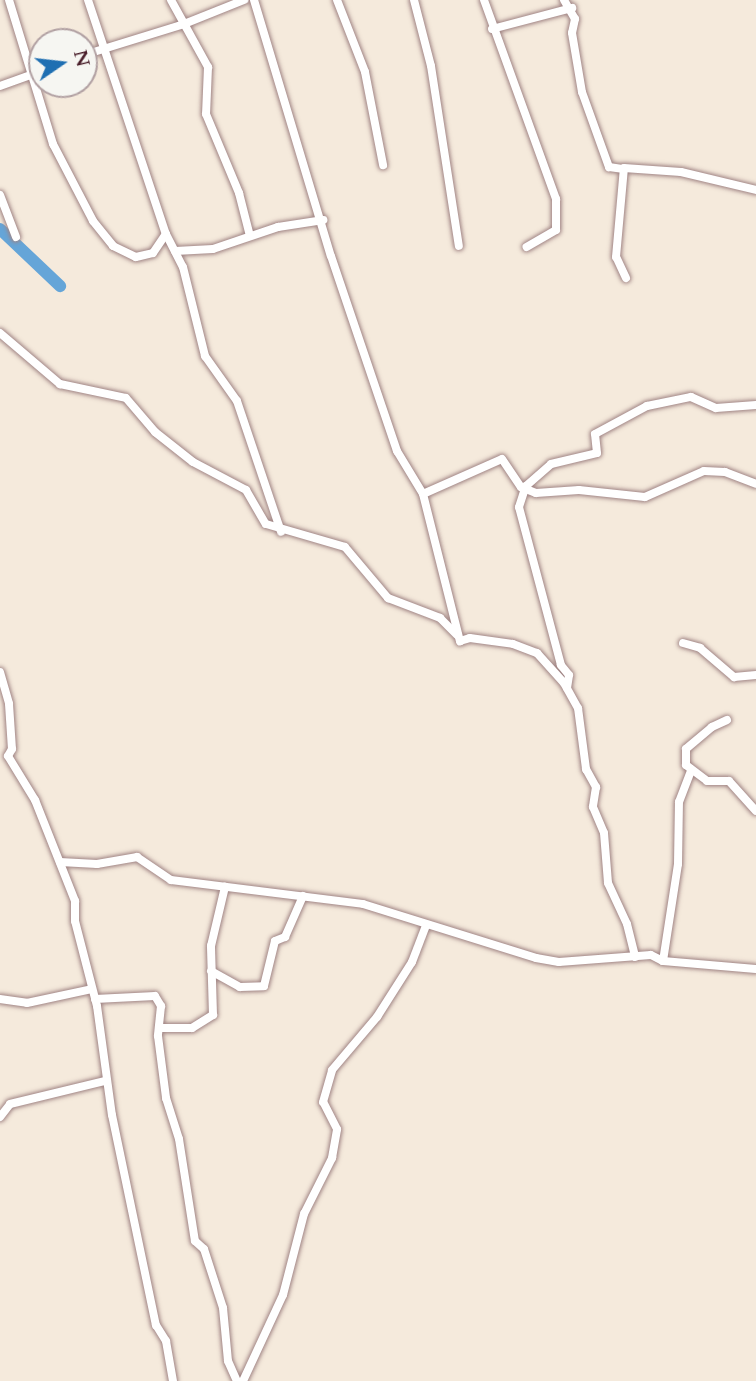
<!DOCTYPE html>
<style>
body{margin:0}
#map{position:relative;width:756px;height:1381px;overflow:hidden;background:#f5eadc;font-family:Cardo,serif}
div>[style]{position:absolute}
.river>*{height:12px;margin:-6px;padding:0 6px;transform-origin:6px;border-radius:6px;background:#65a5d8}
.roads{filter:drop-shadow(0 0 2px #a08484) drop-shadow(0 0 2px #a08484)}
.street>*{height:8px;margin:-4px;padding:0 4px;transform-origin:4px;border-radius:4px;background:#fff}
span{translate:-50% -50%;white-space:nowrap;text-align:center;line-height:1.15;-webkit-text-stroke:6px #f6f6f2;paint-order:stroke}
.north{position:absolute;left:28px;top:28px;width:70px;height:70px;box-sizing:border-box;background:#f6f6f2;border:2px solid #b1a0a2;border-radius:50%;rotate:76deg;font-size:19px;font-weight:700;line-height:28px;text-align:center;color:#4a1f2b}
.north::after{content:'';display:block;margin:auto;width:24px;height:32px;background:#1f6fb2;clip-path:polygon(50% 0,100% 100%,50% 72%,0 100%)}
</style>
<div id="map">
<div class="river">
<div style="left:0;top:229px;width:83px;rotate:43.5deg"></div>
</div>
<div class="roads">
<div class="street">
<div style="left:9px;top:0;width:151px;rotate:73deg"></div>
<div style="left:53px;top:144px;width:87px;rotate:62.5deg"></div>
<div style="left:93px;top:221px;width:32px;rotate:51deg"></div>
<div style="left:113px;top:246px;width:25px;rotate:26deg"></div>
<div style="left:136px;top:257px;width:17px;rotate:-13deg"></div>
<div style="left:153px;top:253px;width:23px;rotate:-56deg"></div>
<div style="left:88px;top:0;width:247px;rotate:71.6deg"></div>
<div style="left:166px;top:234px;width:37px;rotate:63deg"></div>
<div style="left:183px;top:267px;width:92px;rotate:76.1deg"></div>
<div style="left:205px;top:356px;width:55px;rotate:54.6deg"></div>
<div style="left:237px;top:401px;width:138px;rotate:71.4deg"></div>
<div style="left:171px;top:0;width:77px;rotate:61.1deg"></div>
<div style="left:208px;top:67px;width:47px;rotate:92.4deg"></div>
<div style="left:206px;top:114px;width:86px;rotate:67.3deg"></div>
<div style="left:239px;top:193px;width:44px;rotate:75.7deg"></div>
<div style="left:254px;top:0;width:267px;rotate:73.3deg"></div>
<div style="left:331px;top:256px;width:206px;rotate:71.3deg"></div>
<div style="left:397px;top:451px;width:50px;rotate:58.8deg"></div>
<div style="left:423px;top:494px;width:152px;rotate:75.9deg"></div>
<div style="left:337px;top:0;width:77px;rotate:68.7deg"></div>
<div style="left:365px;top:72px;width:95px;rotate:79deg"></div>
<div style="left:414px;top:0;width:68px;rotate:75.6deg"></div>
<div style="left:431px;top:66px;width:182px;rotate:81.2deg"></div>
<div style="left:484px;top:0;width:212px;rotate:70.1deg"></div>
<div style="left:556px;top:199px;width:31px;rotate:90deg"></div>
<div style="left:556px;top:230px;width:34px;rotate:150deg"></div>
<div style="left:564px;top:0;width:22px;rotate:60deg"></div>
<div style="left:575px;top:19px;width:14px;rotate:102deg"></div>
<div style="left:572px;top:33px;width:60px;rotate:80.4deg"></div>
<div style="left:582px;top:92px;width:80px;rotate:70.2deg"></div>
<div style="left:609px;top:167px;width:15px;rotate:8deg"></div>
<div style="left:492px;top:29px;width:83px;rotate:-14.7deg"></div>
<div style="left:84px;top:55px;width:105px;rotate:-17.2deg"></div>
<div style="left:184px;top:24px;width:65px;rotate:-21.8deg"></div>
<div style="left:0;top:86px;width:45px;rotate:-19.7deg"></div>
<div style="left:0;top:195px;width:45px;rotate:69.1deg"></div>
<div style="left:175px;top:251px;width:38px;rotate:-3deg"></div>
<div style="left:213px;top:249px;width:69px;rotate:-18.7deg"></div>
<div style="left:278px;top:227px;width:46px;rotate:-8.8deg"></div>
<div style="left:626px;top:278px;width:23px;rotate:-115deg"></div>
<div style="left:616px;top:257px;width:89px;rotate:-84.9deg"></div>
<div style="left:624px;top:168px;width:57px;rotate:4deg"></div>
<div style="left:681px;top:172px;width:77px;rotate:13.5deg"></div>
<div style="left:0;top:333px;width:79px;rotate:40.4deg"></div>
<div style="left:60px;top:384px;width:67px;rotate:12deg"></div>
<div style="left:126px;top:398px;width:45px;rotate:49.5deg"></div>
<div style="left:155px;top:432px;width:48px;rotate:38.3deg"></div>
<div style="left:193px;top:462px;width:60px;rotate:27.8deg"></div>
<div style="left:246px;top:490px;width:39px;rotate:60deg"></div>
<div style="left:266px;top:524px;width:82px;rotate:16.2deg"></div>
<div style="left:345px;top:547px;width:67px;rotate:49.9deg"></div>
<div style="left:388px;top:598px;width:56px;rotate:21deg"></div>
<div style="left:440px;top:618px;width:24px;rotate:45deg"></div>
<div style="left:423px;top:494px;width:86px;rotate:-23.9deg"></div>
<div style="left:502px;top:459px;width:34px;rotate:56deg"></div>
<div style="left:521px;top:487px;width:16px;rotate:22deg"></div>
<div style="left:536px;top:493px;width:43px;rotate:-4deg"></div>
<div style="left:579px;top:490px;width:66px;rotate:6.1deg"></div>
<div style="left:645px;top:497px;width:64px;rotate:-23.8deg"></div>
<div style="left:704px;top:471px;width:21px;rotate:3deg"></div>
<div style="left:725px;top:472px;width:33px;rotate:21deg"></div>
<div style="left:460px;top:641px;width:10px;rotate:-17deg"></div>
<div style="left:470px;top:638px;width:43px;rotate:7.9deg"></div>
<div style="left:513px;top:644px;width:26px;rotate:21deg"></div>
<div style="left:537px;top:653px;width:40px;rotate:48deg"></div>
<div style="left:564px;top:683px;width:29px;rotate:61deg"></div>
<div style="left:578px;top:708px;width:62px;rotate:82.5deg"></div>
<div style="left:586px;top:769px;width:21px;rotate:61deg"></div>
<div style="left:596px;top:787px;width:20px;rotate:99deg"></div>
<div style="left:593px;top:807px;width:28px;rotate:67deg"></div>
<div style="left:604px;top:833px;width:50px;rotate:85.4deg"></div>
<div style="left:608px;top:883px;width:45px;rotate:65.1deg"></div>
<div style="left:627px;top:924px;width:34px;rotate:76deg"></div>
<div style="left:683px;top:643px;width:18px;rotate:16deg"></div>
<div style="left:700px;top:648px;width:45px;rotate:40.5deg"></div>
<div style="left:734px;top:677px;width:22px;rotate:-5deg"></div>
<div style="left:0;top:672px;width:33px;rotate:74deg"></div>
<div style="left:9px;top:704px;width:45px;rotate:86.2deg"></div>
<div style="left:12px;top:749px;width:8px;rotate:120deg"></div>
<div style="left:567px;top:688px;width:13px;rotate:-81deg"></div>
<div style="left:569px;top:675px;width:13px;rotate:-129deg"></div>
<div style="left:561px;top:665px;width:163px;rotate:-104.9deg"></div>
<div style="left:519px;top:507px;width:22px;rotate:-72deg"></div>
<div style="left:526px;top:486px;width:33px;rotate:-41deg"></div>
<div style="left:551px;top:464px;width:47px;rotate:-13.4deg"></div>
<div style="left:597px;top:453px;width:19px;rotate:-96deg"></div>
<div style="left:595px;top:434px;width:59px;rotate:-28.3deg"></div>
<div style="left:647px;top:406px;width:45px;rotate:-11.6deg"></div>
<div style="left:691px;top:397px;width:27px;rotate:24deg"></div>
<div style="left:716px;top:408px;width:40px;rotate:-4.3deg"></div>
<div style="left:727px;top:720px;width:17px;rotate:155deg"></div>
<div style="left:712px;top:727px;width:34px;rotate:140deg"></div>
<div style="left:686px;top:749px;width:16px;rotate:90deg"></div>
<div style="left:686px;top:765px;width:26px;rotate:37deg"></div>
<div style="left:707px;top:781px;width:22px"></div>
<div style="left:729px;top:781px;width:40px;rotate:48deg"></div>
<div style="left:8px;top:756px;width:52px;rotate:58.5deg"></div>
<div style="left:35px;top:800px;width:109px;rotate:68.4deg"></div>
<div style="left:75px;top:901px;width:20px;rotate:90deg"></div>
<div style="left:75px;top:921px;width:88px;rotate:75.5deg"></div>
<div style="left:97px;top:1006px;width:110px;rotate:82.2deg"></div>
<div style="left:112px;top:1115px;width:215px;rotate:78.2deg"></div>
<div style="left:156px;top:1325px;width:19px;rotate:58deg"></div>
<div style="left:166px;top:1341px;width:41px;rotate:80.1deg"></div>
<div style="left:60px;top:862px;width:37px;rotate:3deg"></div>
<div style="left:97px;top:864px;width:41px;rotate:-9.9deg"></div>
<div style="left:137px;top:857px;width:41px;rotate:34.1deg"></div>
<div style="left:171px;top:880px;width:193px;rotate:7.1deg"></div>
<div style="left:363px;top:904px;width:181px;rotate:17.3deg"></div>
<div style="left:536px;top:958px;width:23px;rotate:10deg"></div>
<div style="left:559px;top:962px;width:92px;rotate:-4.4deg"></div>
<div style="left:651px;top:955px;width:13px;rotate:27deg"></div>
<div style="left:663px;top:961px;width:93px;rotate:4.9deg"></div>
<div style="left:663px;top:961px;width:98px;rotate:-81.2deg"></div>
<div style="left:678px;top:864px;width:62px;rotate:-89.1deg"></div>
<div style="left:679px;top:802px;width:33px;rotate:-69deg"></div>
<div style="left:211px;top:971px;width:33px;rotate:29deg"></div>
<div style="left:240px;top:987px;width:24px;rotate:-2deg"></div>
<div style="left:264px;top:986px;width:46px;rotate:-76.3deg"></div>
<div style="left:275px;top:941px;width:11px;rotate:-22deg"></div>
<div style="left:285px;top:937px;width:45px;rotate:-66.3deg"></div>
<div style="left:0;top:999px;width:27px;rotate:8deg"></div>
<div style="left:27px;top:1003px;width:66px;rotate:-12.2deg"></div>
<div style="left:95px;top:999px;width:60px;rotate:-2.9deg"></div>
<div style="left:155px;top:996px;width:12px;rotate:59deg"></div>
<div style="left:161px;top:1006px;width:30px;rotate:96deg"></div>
<div style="left:158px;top:1036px;width:63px;rotate:82.6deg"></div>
<div style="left:166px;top:1098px;width:43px;rotate:72.4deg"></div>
<div style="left:179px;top:1139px;width:103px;rotate:81.1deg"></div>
<div style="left:195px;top:1241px;width:12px;rotate:42deg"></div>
<div style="left:204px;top:1249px;width:62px;rotate:72.1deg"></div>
<div style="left:223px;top:1308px;width:53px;rotate:84.6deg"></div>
<div style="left:228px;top:1361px;width:22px;rotate:66deg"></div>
<div style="left:159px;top:1028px;width:33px"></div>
<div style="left:192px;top:1028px;width:25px;rotate:-32deg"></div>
<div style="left:213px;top:1015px;width:69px;rotate:-91.7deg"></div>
<div style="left:211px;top:946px;width:61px;rotate:-76.7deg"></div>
<div style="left:0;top:1117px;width:16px;rotate:-52deg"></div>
<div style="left:10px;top:1104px;width:98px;rotate:-13.6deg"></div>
<div style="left:243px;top:1381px;width:95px;rotate:-65.1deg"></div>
<div style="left:283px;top:1295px;width:84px;rotate:-75.5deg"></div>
<div style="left:304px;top:1214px;width:63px;rotate:-63.4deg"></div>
<div style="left:332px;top:1158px;width:29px;rotate:-80deg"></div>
<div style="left:337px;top:1129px;width:30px;rotate:-117deg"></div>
<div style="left:323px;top:1102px;width:33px;rotate:-74deg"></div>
<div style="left:332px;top:1070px;width:70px;rotate:-49.7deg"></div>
<div style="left:377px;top:1017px;width:65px;rotate:-57.5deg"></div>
<div style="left:412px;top:962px;width:40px;rotate:-69deg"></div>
</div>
</div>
<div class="north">N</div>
</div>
